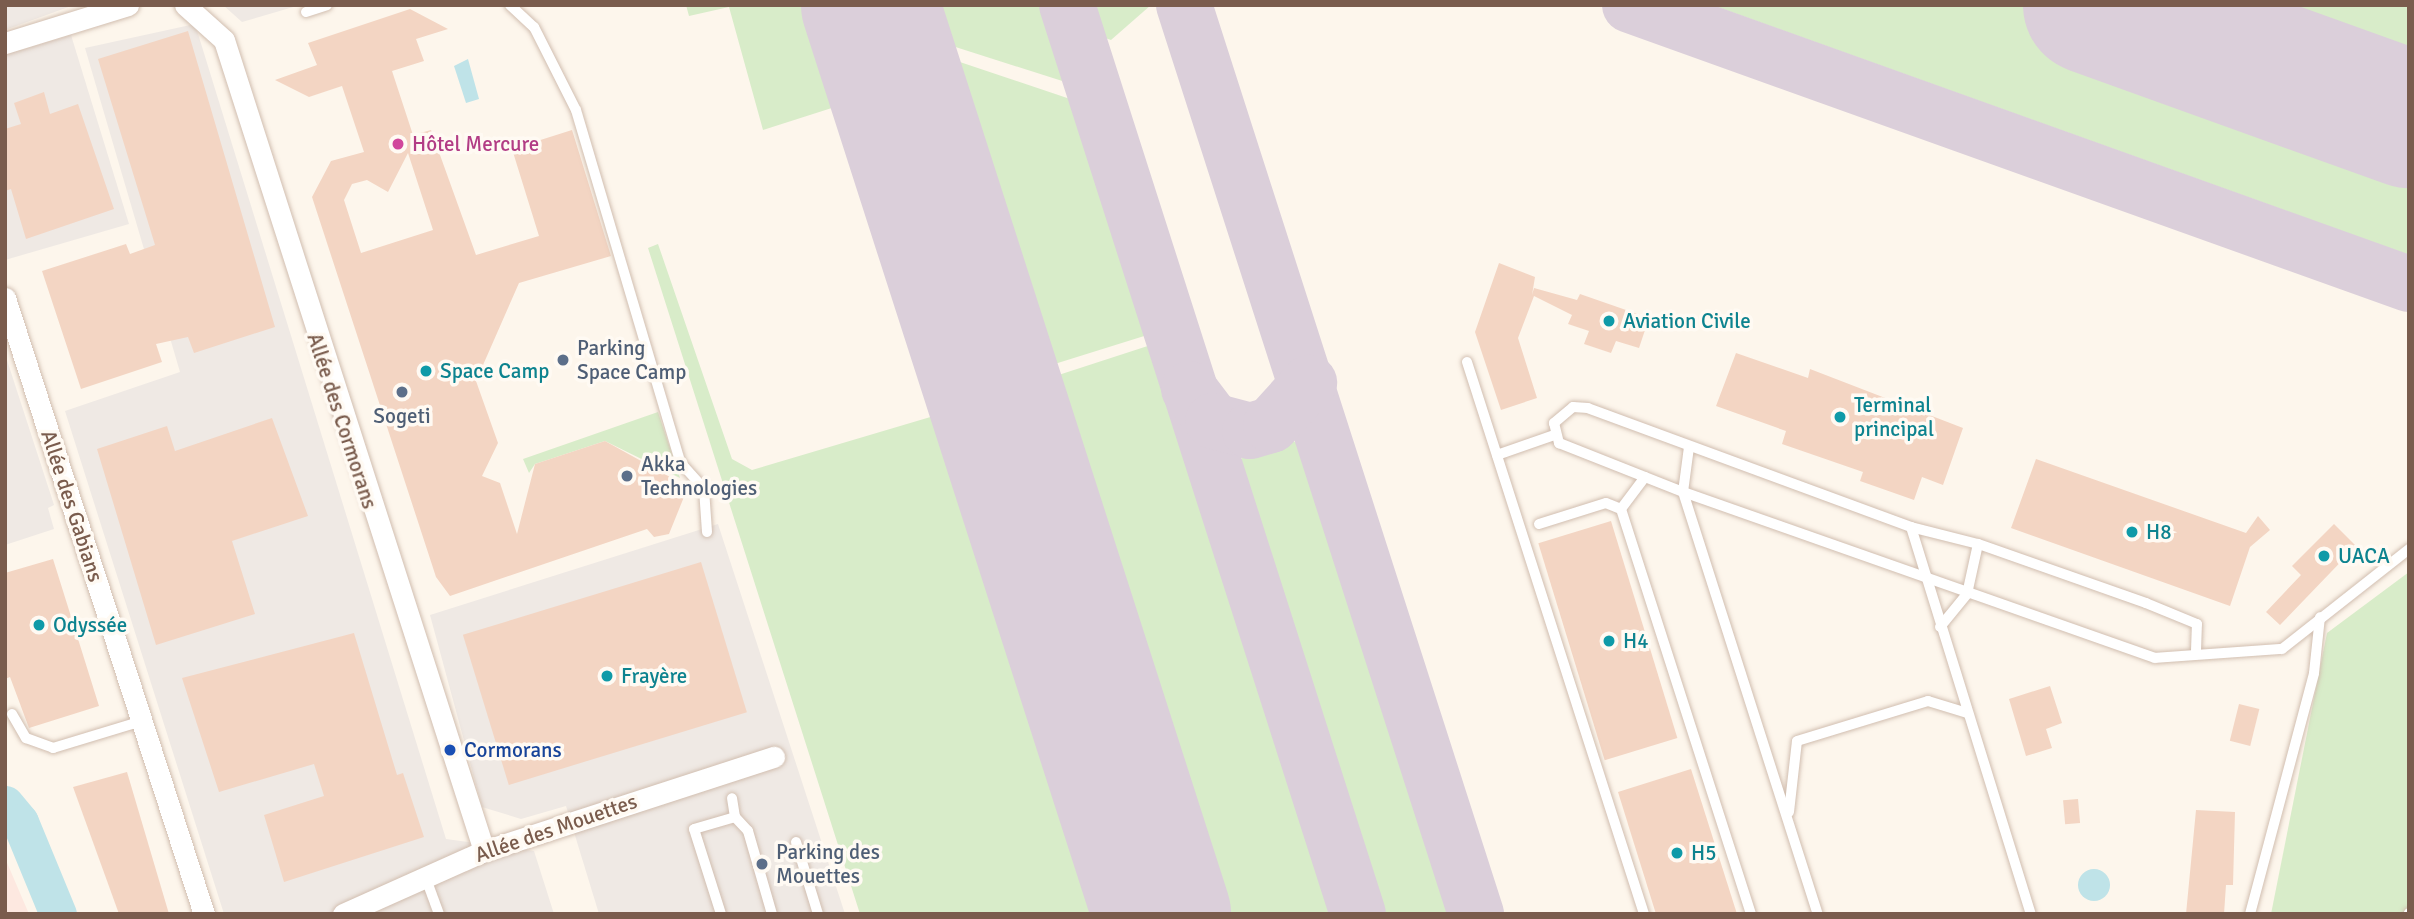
<!DOCTYPE html>
<meta charset="utf-8">
<style>
body{margin:0}
#map{position:relative;width:2414px;height:919px;overflow:hidden;background:#fdf6ec;font-family:Signika,sans-serif}
div>[style]{position:absolute}
.commercial>*{inset:0;background:#fde8e0}
.industrial>*{inset:0;background:#efe9e4}
.green>*{inset:0;background:#d8ecc9;transform-origin:0 0}
.water>*{inset:0;background:#bfe3e8}
.round{border-radius:50%}
.river>*{height:37px;margin:-18.5px;padding:0 18.5px;transform-origin:18.5px;border-radius:18.5px;background:#bfe3e8}
.taxiway>*{height:56px;margin:-28px;padding:0 28px;transform-origin:28px;border-radius:28px;background:#dbcfda}
.runway>*{height:138px;margin:-69px;padding:0 69px;transform-origin:69px;border-radius:69px;background:#dbcfda}
.building>*{inset:0;background:#f3d5c3;transform-origin:0 0}
.roads{filter:drop-shadow(0 0 2px #d1beb0) drop-shadow(0 0 2px #d1beb0)}
.lane>*{height:10px;margin:-5px;padding:0 5px;transform-origin:5px;border-radius:5px;background:#fff}
.street>*{height:21px;margin:-10.5px;padding:0 10.5px;transform-origin:10.5px;border-radius:10.5px;background:#fff}
.dots>*{width:19px;height:19px;translate:-50% -50%;box-sizing:border-box;border:4px solid #fffaf3;border-radius:50%}
span{translate:-50% -50%;white-space:nowrap;text-align:center;line-height:1.15;-webkit-text-stroke:7px #fffaf3;paint-order:stroke}
.hotel-label{font-size:21px;color:#b23c85}
.left{translate:0 -50%;text-align:left}
.culture-label{font-size:21px;color:#0d838f}
.service-label{font-size:21px;color:#4e5e75}
.street-label{font-size:21px;color:#7a5c4d}
.transit-label{font-size:21px;color:#164399}
.frame{position:absolute;inset:0;border:7px solid #7a5c4d;pointer-events:none}
</style>
<div id="map">
<div class="commercial">
<div style="clip-path:polygon(5px 858px,29px 914px,5px 914px)"></div>
</div>
<div class="industrial">
<div style="clip-path:polygon(5px 5px,74px 5px,5px 30px)"></div>
<div style="clip-path:polygon(223px 5px,300px 5px,242px 22px)"></div>
<div style="clip-path:polygon(195px 24px,446px 839px,534px 851px,554px 914px,224px 914px,65px 411px,180px 372px,85px 48px)"></div>
<div style="clip-path:polygon(71px 35px,129px 224px,5px 260px,5px 55px)"></div>
<div style="clip-path:polygon(5px 354px,54px 505px,48px 508px,54px 529px,5px 545px)"></div>
<div style="clip-path:polygon(718px 524px,845px 914px,599px 914px,566px 806px,521px 819px,482px 807px,430px 615px)"></div>
</div>
<div class="green">
<div style="clip-path:polygon(686px 5px,820px 5px,849px 90px,838px 106px,763px 130px,729px 7px,689px 16px)"></div>
<div style="clip-path:polygon(931px 5px,1052px 5px,1078px 86px,943px 43px)"></div>
<div style="clip-path:polygon(1084px 5px,1151px 5px,1111px 40px,1093px 34px)"></div>
<div style="clip-path:polygon(1712px 5px,2409px 5px,2409px 255px)"></div>
<div style="clip-path:polygon(948px 58px,1079px 102px,1157px 332px,1045px 367px)"></div>
<div style="clip-path:polygon(658px 244px,732px 459px,752px 470px,954px 410px,1115px 914px,860px 914px,648px 248px)"></div>
<div style="left:1160px;top:342px;width:601px;height:118px;rotate:72deg"></div>
<div style="clip-path:polygon(658px 412px,680px 478px,605px 441px,535px 464px,529px 473px,523px 459px)"></div>
<div style="clip-path:polygon(1289px 438px,1308px 451px,1456px 914px,1374px 914px,1236px 479px,1242px 457px,1263px 442px)"></div>
<div style="clip-path:polygon(2409px 572px,2409px 914px,2271px 914px,2327px 633px)"></div>
</div>
<div class="water">
<div style="clip-path:polygon(468px 59px,479px 99px,466px 103px,454px 66px)"></div>
<div class="round" style="left:2078px;top:869px;width:32px;height:32px"></div>
</div>
<div class="river">
<div style="left:5px;top:804px;width:23px;rotate:50deg"></div>
<div style="left:20px;top:822px;width:100px;rotate:67.6deg"></div>
</div>
<div class="taxiway">
<div style="left:1067px;top:5px;width:954px;rotate:72.25deg"></div>
<div style="left:1184px;top:5px;width:955px;rotate:72.19deg"></div>
<div style="left:1630px;top:5px;width:827px;rotate:19.71deg"></div>
<div style="left:1189px;top:389px;width:40px;rotate:53deg"></div>
<div style="left:1213px;top:421px;width:38px;rotate:15deg"></div>
<div style="left:1250px;top:431px;width:22px;rotate:-16deg"></div>
<div style="left:1271px;top:425px;width:57px;rotate:-47.9deg"></div>
</div>
<div class="runway">
<div style="left:870px;top:5px;width:955px;rotate:72.19deg"></div>
<div style="left:2092px;top:5px;width:337px;rotate:19.8deg"></div>
</div>
<div class="building">
<div style="clip-path:polygon(evenodd,410px 9px,448px 29px,416px 39px,424px 61px,392px 71px,413px 135px,431px 130px,476px 255px,539px 236px,512px 149px,572px 130px,611px 256px,519px 283px,476px 381px,498px 443px,482px 476px,500px 483px,517px 534px,535px 464px,605px 441px,688px 487px,669px 534px,654px 537px,647px 529px,450px 596px,436px 577px,312px 197px,331px 161px,364px 152px,342px 86px,309px 97px,275px 80px,317px 65px,308px 43px,410px 9px,408px 153px,433px 230px,361px 253px,344px 200px,352px 184px,367px 180px,388px 192px,408px 153px)"></div>
<div style="clip-path:polygon(188px 31px,275px 327px,194px 353px,188px 337px,156px 344px,162px 362px,81px 389px,42px 271px,126px 244px,130px 254px,155px 245px,98px 59px)"></div>
<div style="clip-path:polygon(44px 92px,50px 114px,78px 104px,114px 209px,26px 239px,11px 189px,5px 191px,5px 129px,21px 124px,14px 103px)"></div>
<div style="clip-path:polygon(1499px 263px,1535px 277px,1532px 295px,1534px 288px,1577px 300px,1580px 294px,1649px 318px,1639px 348px,1616px 341px,1611px 353px,1584px 344px,1589px 331px,1568px 324px,1572px 315px,1534px 296px,1518px 338px,1537px 398px,1501px 410px,1475px 332px)"></div>
<div style="clip-path:polygon(1736px 353px,1808px 378px,1810px 369px,1963px 428px,1943px 485px,1922px 477px,1914px 500px,1860px 481px,1863px 472px,1782px 444px,1786px 431px,1716px 406px)"></div>
<div style="clip-path:polygon(272px 418px,308px 516px,232px 541px,255px 614px,156px 645px,97px 449px,167px 426px,175px 451px)"></div>
<div style="clip-path:polygon(2036px 459px,2246px 533px,2258px 516px,2270px 530px,2250px 547px,2230px 606px,2011px 528px)"></div>
<div style="left:1611px;top:521px;width:227px;height:76px;rotate:73deg"></div>
<div style="clip-path:polygon(2334px 524px,2356px 546px,2280px 625px,2266px 612px,2301px 575px,2292px 566px)"></div>
<div style="clip-path:polygon(53px 559px,99px 706px,29px 728px,10px 677px,5px 679px,5px 573px)"></div>
<div style="left:701px;top:562px;width:157px;height:249px;rotate:73deg"></div>
<div style="clip-path:polygon(354px 633px,397px 775px,403px 773px,424px 837px,284px 882px,264px 815px,324px 796px,314px 764px,219px 792px,182px 678px)"></div>
<div style="clip-path:polygon(2050px 686px,2062px 723px,2046px 729px,2052px 748px,2026px 756px,2009px 699px)"></div>
<div style="left:2239px;top:704px;width:21px;height:38px;rotate:14deg"></div>
<div style="clip-path:polygon(1691px 769px,1737px 914px,1656px 914px,1618px 792px)"></div>
<div style="clip-path:polygon(127px 772px,169px 914px,119px 914px,73px 787px)"></div>
<div style="left:2078px;top:799px;width:24px;height:15px;rotate:85deg"></div>
<div style="clip-path:polygon(2196px 810px,2235px 812px,2233px 885px,2226px 885px,2224px 914px,2186px 914px)"></div>
</div>
<div class="roads">
<div class="lane">
<div style="left:510px;top:5px;width:33px;rotate:43deg"></div>
<div style="left:534px;top:27px;width:93px;rotate:63.2deg"></div>
<div style="left:576px;top:110px;width:367px;rotate:73.5deg"></div>
<div style="left:680px;top:462px;width:36px;rotate:48deg"></div>
<div style="left:704px;top:489px;width:43px;rotate:86deg"></div>
<div style="left:306px;top:12px;width:22px;rotate:-18deg"></div>
<div style="left:1467px;top:362px;width:580px;rotate:72.22deg"></div>
<div style="left:1689px;top:447px;width:45px;rotate:97.6deg"></div>
<div style="left:1683px;top:492px;width:443px;rotate:72.3deg"></div>
<div style="left:1497px;top:455px;width:60px;rotate:-19.3deg"></div>
<div style="left:1645px;top:477px;width:40px;rotate:127deg"></div>
<div style="left:1621px;top:509px;width:425px;rotate:72.2deg"></div>
<div style="left:1539px;top:524px;width:70px;rotate:-17.4deg"></div>
<div style="left:1606px;top:503px;width:16px;rotate:22deg"></div>
<div style="left:1911px;top:527px;width:405px;rotate:72.8deg"></div>
<div style="left:1940px;top:627px;width:43px;rotate:-50.7deg"></div>
<div style="left:1967px;top:594px;width:51px;rotate:-77.6deg"></div>
<div style="left:2196px;top:651px;width:27px;rotate:-88deg"></div>
<div style="left:2197px;top:624px;width:55px;rotate:-157.6deg"></div>
<div style="left:2146px;top:603px;width:178px;rotate:-160.6deg"></div>
<div style="left:1978px;top:544px;width:69px;rotate:-165.8deg"></div>
<div style="left:1911px;top:527px;width:344px;rotate:-159.8deg"></div>
<div style="left:1588px;top:408px;width:15px;rotate:-176deg"></div>
<div style="left:1573px;top:407px;width:25px;rotate:140deg"></div>
<div style="left:1554px;top:423px;width:21px;rotate:76deg"></div>
<div style="left:1559px;top:443px;width:133px;rotate:21.6deg"></div>
<div style="left:1683px;top:492px;width:500px;rotate:19.38deg"></div>
<div style="left:2155px;top:658px;width:127px;rotate:-4.1deg"></div>
<div style="left:2282px;top:649px;width:162px;rotate:-38.2deg"></div>
<div style="left:12px;top:714px;width:28px;rotate:60deg"></div>
<div style="left:26px;top:738px;width:29px;rotate:20deg"></div>
<div style="left:53px;top:748px;width:93px;rotate:-16.9deg"></div>
<div style="left:1789px;top:812px;width:71px;rotate:-83.6deg"></div>
<div style="left:1797px;top:741px;width:137px;rotate:-17deg"></div>
<div style="left:1928px;top:701px;width:41px;rotate:17.1deg"></div>
<div style="left:735px;top:817px;width:19px;rotate:47deg"></div>
<div style="left:748px;top:831px;width:86px;rotate:73.9deg"></div>
<div style="left:796px;top:842px;width:75px;rotate:73deg"></div>
<div style="left:425px;top:876px;width:40px;rotate:69.8deg"></div>
<div style="left:721px;top:914px;width:89px;rotate:-107.6deg"></div>
<div style="left:694px;top:829px;width:43px;rotate:-16.3deg"></div>
<div style="left:735px;top:817px;width:19px;rotate:-99deg"></div>
<div style="left:2250px;top:914px;width:249px;rotate:-75.1deg"></div>
<div style="left:2314px;top:673px;width:56px;rotate:-83.9deg"></div>
<div style="left:2409px;top:914px;width:1px;rotate:-90deg"></div>
</div>
<div class="street">
<div style="left:185px;top:5px;width:52px;rotate:41.9deg"></div>
<div style="left:224px;top:40px;width:852px;rotate:72.22deg"></div>
<div style="left:5px;top:43px;width:129px;rotate:-17.2deg"></div>
<div style="left:5px;top:298px;width:647px;rotate:72.1deg"></div>
<div style="left:343px;top:914px;width:154px;rotate:-24.1deg"></div>
<div style="left:484px;top:851px;width:305px;rotate:-18deg"></div>
</div>
</div>
<div class="dots">
<div style="left:398px;top:144px;background:#d1479c"></div>
<div style="left:1609px;top:321px;background:#0f9aa8"></div>
<div style="left:563px;top:360px;background:#5c6f8a"></div>
<div style="left:426px;top:371px;background:#0f9aa8"></div>
<div style="left:402px;top:392px;background:#5c6f8a"></div>
<div style="left:1840px;top:417px;background:#0f9aa8"></div>
<div style="left:627px;top:476px;background:#5c6f8a"></div>
<div style="left:2132px;top:532px;background:#0f9aa8"></div>
<div style="left:2324px;top:556px;background:#0f9aa8"></div>
<div style="left:39px;top:625px;background:#0f9aa8"></div>
<div style="left:1609px;top:641px;background:#0f9aa8"></div>
<div style="left:607px;top:676px;background:#0f9aa8"></div>
<div style="left:450px;top:750px;background:#1a4fb4"></div>
<div style="left:1677px;top:853px;background:#0f9aa8"></div>
<div style="left:762px;top:864px;background:#5c6f8a"></div>
</div>
<div class="hotel-label">
<span class="left" style="left:412px;top:144px">Hôtel Mercure</span>
</div>
<div class="culture-label">
<span class="left" style="left:1623px;top:321px">Aviation Civile</span>
<span class="left" style="left:440px;top:371px">Space Camp</span>
<span class="left" style="left:1854px;top:417px">Terminal<br>principal</span>
<span class="left" style="left:2146px;top:532px">H8</span>
<span class="left" style="left:2338px;top:556px">UACA</span>
<span class="left" style="left:53px;top:625px">Odyssée</span>
<span class="left" style="left:1623px;top:641px">H4</span>
<span class="left" style="left:621px;top:676px">Frayère</span>
<span class="left" style="left:1691px;top:853px">H5</span>
</div>
<div class="service-label">
<span class="left" style="left:577px;top:360px">Parking<br>Space Camp</span>
<span style="left:402px;top:416px">Sogeti</span>
<span class="left" style="left:641px;top:476px">Akka<br>Technologies</span>
<span class="left" style="left:776px;top:864px">Parking des<br>Mouettes</span>
</div>
<div class="street-label">
<span style="left:342px;top:421px;rotate:72deg">Allée des Cormorans</span>
<span style="left:72px;top:506px;rotate:72deg">Allée des Gabians</span>
<span style="left:556px;top:828px;rotate:-19deg">Allée des Mouettes</span>
</div>
<div class="transit-label">
<span class="left" style="left:464px;top:750px">Cormorans</span>
</div>
<div class="frame"></div>
</div>
